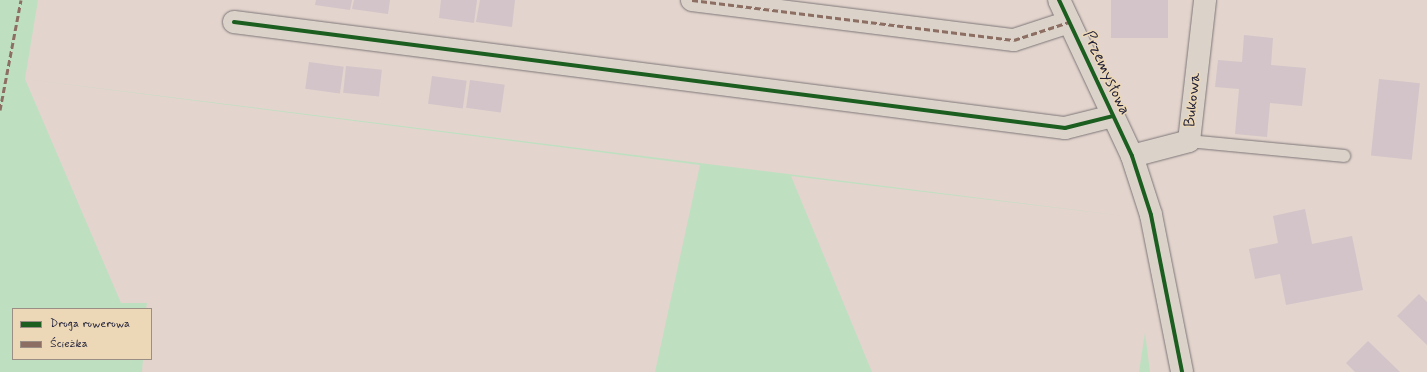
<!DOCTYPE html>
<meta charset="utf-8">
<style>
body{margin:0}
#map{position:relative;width:1427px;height:372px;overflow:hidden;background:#e3d4cd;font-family:Mynerve,sans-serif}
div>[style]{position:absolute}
.green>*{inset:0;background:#bee0c1}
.building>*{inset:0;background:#d2c4c9;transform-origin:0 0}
.roads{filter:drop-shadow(0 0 1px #7d7678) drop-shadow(0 0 1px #7d7678)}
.lane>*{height:12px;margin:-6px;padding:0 6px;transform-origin:6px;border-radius:6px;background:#dbd3c9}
.street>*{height:22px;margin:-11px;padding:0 11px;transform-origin:11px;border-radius:11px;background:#dbd3c9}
.quiet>*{height:3px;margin-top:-1.5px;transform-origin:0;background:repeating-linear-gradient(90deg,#8d6e63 0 6px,transparent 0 9px)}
.cycleway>*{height:4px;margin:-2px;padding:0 2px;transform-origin:2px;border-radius:2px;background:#1b5e20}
span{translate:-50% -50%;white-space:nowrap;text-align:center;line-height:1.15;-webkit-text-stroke:3px #ecd8b6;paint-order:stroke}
.street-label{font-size:16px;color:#22223b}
.legend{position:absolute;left:12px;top:308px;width:140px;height:52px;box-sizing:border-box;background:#ecd8b6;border:1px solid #9b8f85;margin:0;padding:5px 7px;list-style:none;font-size:12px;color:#22223b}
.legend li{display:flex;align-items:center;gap:8px;height:20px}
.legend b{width:20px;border:1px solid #9b8f85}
</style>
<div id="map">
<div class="green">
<div style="clip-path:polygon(0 0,38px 0,25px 79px,1125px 216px,791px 176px,872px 372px,655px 372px,700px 165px,25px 79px,121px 303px,147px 303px,146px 309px,13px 309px,13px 359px,143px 359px,142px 372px,0 372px)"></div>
<div style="clip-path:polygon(1145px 333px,1150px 372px,1139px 372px)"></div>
</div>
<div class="building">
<div style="clip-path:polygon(316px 0,352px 0,350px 10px,315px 5px)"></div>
<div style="clip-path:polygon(354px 0,390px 0,388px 14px,352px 9px)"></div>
<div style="clip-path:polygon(441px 0,477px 0,474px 23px,439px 18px)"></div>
<div style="clip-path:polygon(480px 0,515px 0,512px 27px,476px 22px)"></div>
<div style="left:1111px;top:0;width:57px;height:38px"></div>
<div style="clip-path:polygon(1244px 35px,1273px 38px,1271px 65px,1306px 68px,1302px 106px,1270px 103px,1267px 137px,1235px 134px,1239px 89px,1215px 87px,1218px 60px,1242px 62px)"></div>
<div style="left:309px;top:62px;width:35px;height:27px;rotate:8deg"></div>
<div style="left:346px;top:66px;width:36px;height:27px;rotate:6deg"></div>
<div style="left:432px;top:76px;width:35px;height:28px;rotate:8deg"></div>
<div style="left:1379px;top:79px;width:41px;height:77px;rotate:6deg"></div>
<div style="left:470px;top:80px;width:35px;height:28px;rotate:8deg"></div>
<div style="clip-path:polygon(1305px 209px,1312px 244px,1352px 236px,1363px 290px,1286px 305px,1280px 274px,1255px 279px,1249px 249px,1278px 243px,1273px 216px)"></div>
<div style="clip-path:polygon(1419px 294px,1427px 302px,1427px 345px,1397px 316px)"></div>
<div style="clip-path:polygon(1368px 341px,1400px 372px,1355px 372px,1346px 363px)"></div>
</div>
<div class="roads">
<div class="lane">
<div style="left:1189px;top:141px;width:156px;rotate:5.5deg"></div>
</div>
<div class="street">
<div style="left:692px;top:0;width:324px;rotate:7.1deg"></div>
<div style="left:1014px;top:40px;width:58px;rotate:-18.1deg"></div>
<div style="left:1059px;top:0;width:172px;rotate:64.9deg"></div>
<div style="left:1132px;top:156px;width:62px;rotate:72.1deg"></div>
<div style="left:1151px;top:215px;width:160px;rotate:78.8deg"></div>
<div style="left:234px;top:22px;width:838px;rotate:7.27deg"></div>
<div style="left:1065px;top:128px;width:49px;rotate:-14deg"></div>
<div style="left:1132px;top:156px;width:59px;rotate:-14.7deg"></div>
<div style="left:1189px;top:141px;width:142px;rotate:-83.5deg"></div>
</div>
</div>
<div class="quiet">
<div style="left:692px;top:0;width:324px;rotate:7.1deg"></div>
<div style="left:1014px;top:40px;width:58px;rotate:-18.1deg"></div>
<div style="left:0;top:110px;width:112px;rotate:-79.2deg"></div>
</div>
<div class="cycleway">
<div style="left:1059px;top:0;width:172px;rotate:64.9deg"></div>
<div style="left:1132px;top:156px;width:62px;rotate:72.1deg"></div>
<div style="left:1151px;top:215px;width:160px;rotate:78.8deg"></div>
<div style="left:234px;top:22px;width:838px;rotate:7.27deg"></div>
<div style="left:1065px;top:128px;width:49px;rotate:-14deg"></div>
</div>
<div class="street-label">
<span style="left:1106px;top:73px;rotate:65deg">Przemysłowa</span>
<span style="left:1193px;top:100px;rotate:-84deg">Bukowa</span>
</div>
<ul class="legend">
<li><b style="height:5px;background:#1b5e20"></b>Droga rowerowa</li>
<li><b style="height:5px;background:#8d6e63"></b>Ścieżka</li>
</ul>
</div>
